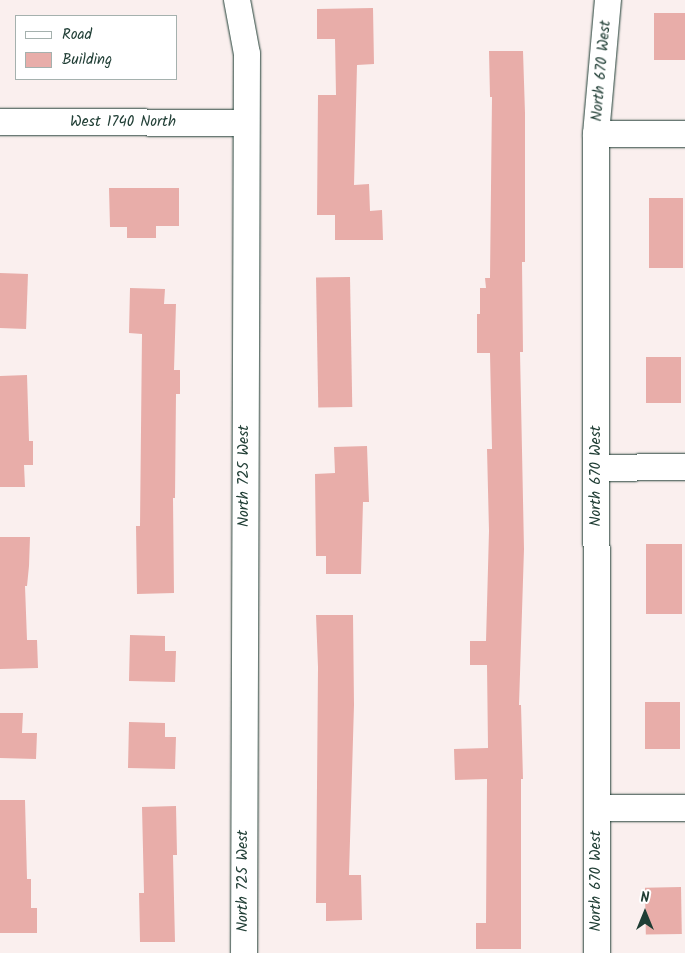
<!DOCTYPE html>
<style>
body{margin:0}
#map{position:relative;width:685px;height:953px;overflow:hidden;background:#faefee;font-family:Kalam,sans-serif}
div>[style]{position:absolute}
.building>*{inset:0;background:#e8ada9;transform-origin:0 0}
.roads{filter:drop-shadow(0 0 1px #1f3d34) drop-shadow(0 0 1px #1f3d34)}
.street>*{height:26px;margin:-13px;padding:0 13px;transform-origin:13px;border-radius:13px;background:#fff}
span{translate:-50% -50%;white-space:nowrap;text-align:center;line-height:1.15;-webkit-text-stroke:4px #fff;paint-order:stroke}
.street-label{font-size:15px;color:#1f3d34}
.legend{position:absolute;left:15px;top:15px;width:162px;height:65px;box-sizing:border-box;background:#fff;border:1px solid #a5b1ae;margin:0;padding:6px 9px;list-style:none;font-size:15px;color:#1f3d34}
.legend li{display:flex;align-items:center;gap:10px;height:25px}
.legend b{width:25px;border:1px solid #a5b1ae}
.north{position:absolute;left:620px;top:888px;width:50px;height:50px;-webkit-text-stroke:4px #fff;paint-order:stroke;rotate:0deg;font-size:14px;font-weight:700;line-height:20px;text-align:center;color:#1f3d34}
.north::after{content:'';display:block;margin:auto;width:18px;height:22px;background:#1f3d34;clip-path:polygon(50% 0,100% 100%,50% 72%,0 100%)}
</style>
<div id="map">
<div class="building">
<div style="clip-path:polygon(373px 8px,374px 64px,357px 65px,354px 185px,369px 184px,370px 211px,382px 210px,383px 240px,335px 240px,335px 215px,317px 215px,318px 95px,336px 95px,335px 39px,317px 39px,317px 9px)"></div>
<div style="left:654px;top:13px;width:31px;height:47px"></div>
<div style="clip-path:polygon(489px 51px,523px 51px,525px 113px,525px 262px,522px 262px,523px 352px,520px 352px,524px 549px,519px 705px,521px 705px,523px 779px,521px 779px,521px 949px,476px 949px,476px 923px,486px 923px,487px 779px,455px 780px,454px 749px,488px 748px,487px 665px,470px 665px,470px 641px,486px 641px,489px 531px,487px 449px,492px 449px,490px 353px,477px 353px,477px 314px,480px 314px,480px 288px,486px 288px,485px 278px,490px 278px,492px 97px,490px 97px)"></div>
<div style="clip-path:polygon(109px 188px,179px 188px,179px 226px,156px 226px,156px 238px,127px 238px,127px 227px,110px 227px)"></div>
<div style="left:649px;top:198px;width:34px;height:70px"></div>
<div style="left:0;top:273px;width:28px;height:55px;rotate:2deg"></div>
<div style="left:350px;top:277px;width:130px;height:34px;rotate:89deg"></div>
<div style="clip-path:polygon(130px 288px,165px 289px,164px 304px,176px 304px,174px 370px,180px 370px,180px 394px,176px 394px,175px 498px,173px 498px,174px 593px,137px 594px,136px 526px,140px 526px,142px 334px,129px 333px)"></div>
<div style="left:646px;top:357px;width:35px;height:46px"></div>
<div style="clip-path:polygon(27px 375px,29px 441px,33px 441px,33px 465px,24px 465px,25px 487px,0 487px,0 376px)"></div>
<div style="clip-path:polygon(367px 446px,369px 502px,363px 502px,361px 574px,326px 574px,326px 556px,316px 556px,315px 474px,335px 473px,334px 447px)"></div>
<div style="clip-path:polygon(0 537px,30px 537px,29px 566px,27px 586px,25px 586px,27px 640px,37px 640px,38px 668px,0 669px)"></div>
<div style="left:646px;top:544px;width:36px;height:70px"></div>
<div style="clip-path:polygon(316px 615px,353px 615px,354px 705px,349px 875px,361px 875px,362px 920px,326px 921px,326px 903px,316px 903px,318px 667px)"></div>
<div style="clip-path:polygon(130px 635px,165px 636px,165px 651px,176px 651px,175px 682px,129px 681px)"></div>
<div style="left:645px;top:702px;width:35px;height:47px"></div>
<div style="clip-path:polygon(0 713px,23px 713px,22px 733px,37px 733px,36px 759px,0 758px)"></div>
<div style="clip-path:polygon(129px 722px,165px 723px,165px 737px,176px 737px,175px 769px,128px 768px)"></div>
<div style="clip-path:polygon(0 800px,25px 800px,27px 879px,31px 879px,31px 908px,37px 908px,37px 933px,0 933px)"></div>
<div style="clip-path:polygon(176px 806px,177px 855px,173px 855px,175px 942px,140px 942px,139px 893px,144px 893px,142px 807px)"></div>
<div style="left:681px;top:887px;width:47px;height:36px;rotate:89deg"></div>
</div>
<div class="roads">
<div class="street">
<div style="left:237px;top:0;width:55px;rotate:79.5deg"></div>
<div style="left:247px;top:54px;width:899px;rotate:90.19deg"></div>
<div style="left:0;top:122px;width:246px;rotate:0.2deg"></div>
<div style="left:596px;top:134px;width:89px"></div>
<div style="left:597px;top:468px;width:88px;rotate:-0.7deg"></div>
<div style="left:597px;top:808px;width:88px"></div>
<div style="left:597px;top:953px;width:819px;rotate:-90.07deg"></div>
<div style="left:596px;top:134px;width:135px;rotate:-84.9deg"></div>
</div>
</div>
<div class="street-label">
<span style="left:602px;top:71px;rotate:-85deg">North 670 West</span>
<span style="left:123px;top:123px">West 1740 North</span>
<span style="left:245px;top:476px;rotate:-90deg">North 725 West</span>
<span style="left:597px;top:476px;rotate:-90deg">North 670 West</span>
<span style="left:244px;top:881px;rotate:-90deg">North 725 West</span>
<span style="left:597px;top:881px;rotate:-90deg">North 670 West</span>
</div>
<ul class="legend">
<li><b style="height:6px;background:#fff"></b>Road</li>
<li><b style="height:14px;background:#e8ada9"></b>Building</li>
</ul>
<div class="north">N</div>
</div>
